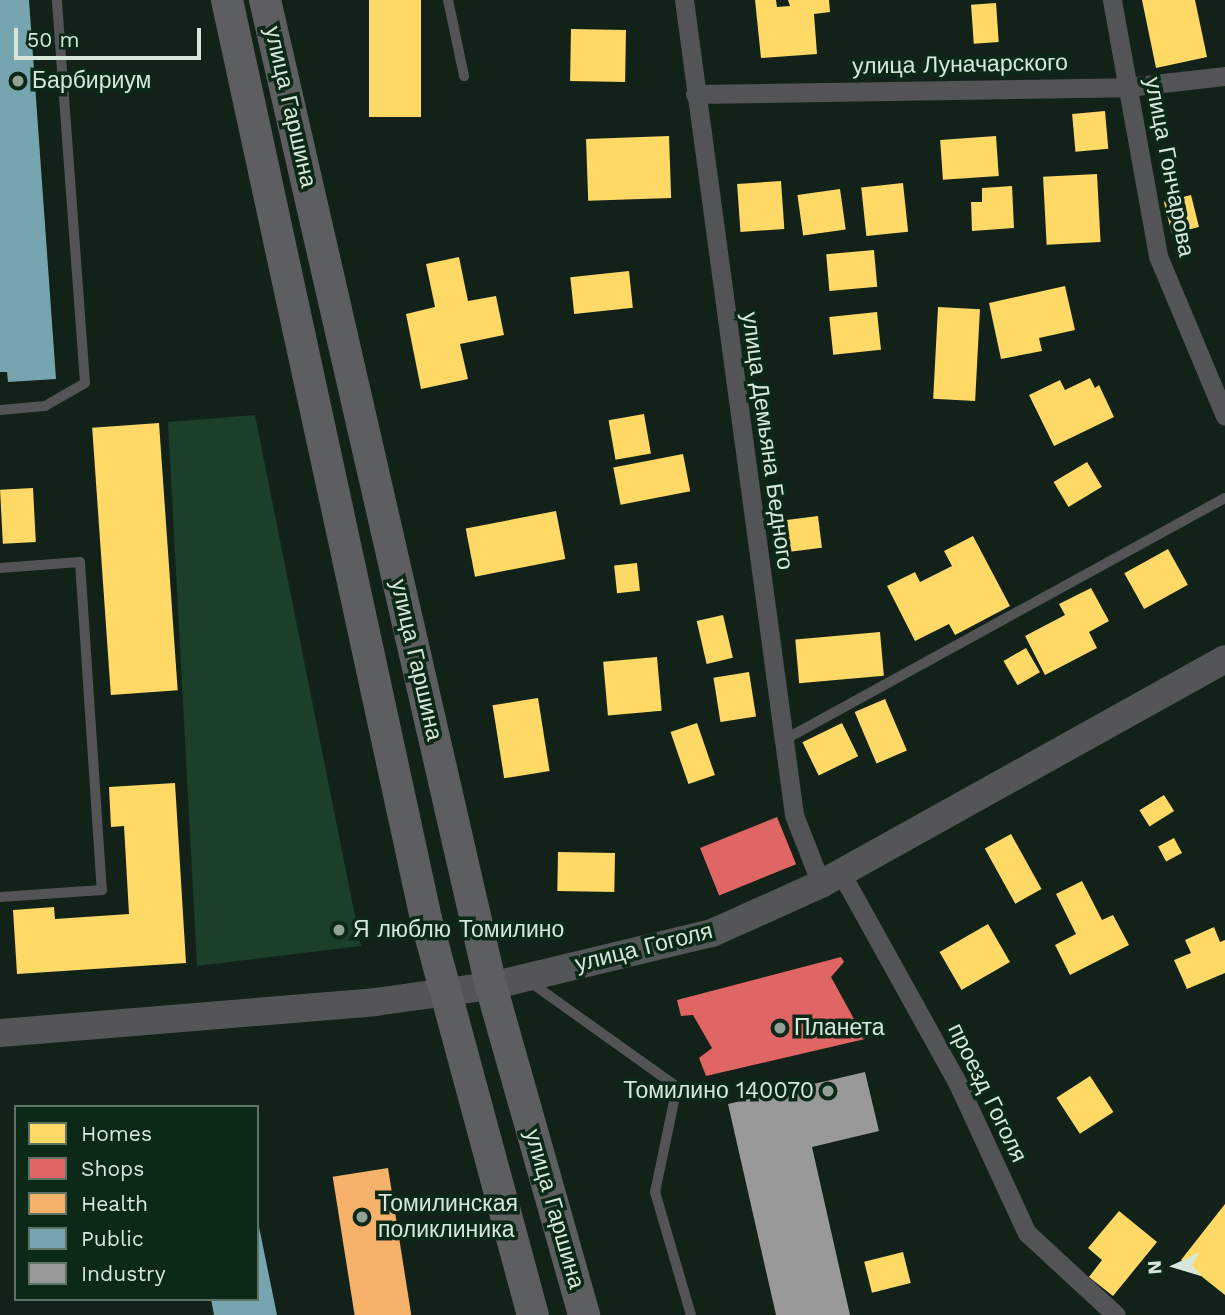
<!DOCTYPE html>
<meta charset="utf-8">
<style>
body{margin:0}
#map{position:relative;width:1225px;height:1315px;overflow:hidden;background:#122218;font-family:"Work Sans",sans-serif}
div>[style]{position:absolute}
.green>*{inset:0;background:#1b3f28}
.homes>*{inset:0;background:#ffd966;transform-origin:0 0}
.shops>*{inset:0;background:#e06666;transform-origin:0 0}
.health>*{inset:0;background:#f6b26b;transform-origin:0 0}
.public>*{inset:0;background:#76a5af}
.industry>*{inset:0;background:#999}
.lane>*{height:10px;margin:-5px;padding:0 5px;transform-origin:5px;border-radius:5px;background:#535456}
.street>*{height:19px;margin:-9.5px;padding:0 9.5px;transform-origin:9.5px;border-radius:9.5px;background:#535456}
.secondary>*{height:28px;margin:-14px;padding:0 14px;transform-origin:14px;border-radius:14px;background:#535657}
.primary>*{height:32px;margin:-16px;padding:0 16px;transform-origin:16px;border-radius:16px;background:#5c5e5f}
.dots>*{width:19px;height:19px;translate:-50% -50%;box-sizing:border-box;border:4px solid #0c2817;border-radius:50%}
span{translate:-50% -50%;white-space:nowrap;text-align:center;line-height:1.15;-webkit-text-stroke:7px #0c2817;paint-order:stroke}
.street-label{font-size:23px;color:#d7e7db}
.poi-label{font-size:23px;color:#d7e7db}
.left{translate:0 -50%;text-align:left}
.right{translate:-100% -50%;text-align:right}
.legend{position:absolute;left:14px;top:1105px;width:245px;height:196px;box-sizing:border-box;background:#0c2817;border:2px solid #5d7465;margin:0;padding:9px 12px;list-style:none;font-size:21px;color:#d7e7db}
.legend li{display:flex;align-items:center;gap:14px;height:35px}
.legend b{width:35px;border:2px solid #5d7465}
.north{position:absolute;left:1141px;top:1231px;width:70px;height:70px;-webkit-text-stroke:5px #0c2817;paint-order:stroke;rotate:266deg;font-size:19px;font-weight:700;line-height:28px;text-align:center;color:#d7e7db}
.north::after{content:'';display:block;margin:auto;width:24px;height:32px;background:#d7e7db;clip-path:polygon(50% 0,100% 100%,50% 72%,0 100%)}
.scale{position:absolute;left:14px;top:28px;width:187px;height:32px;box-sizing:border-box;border:4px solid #d7e7db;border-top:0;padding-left:9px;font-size:21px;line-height:24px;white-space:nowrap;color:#d7e7db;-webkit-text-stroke:5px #0c2817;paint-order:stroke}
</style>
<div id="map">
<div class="green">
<div style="clip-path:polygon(255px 415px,361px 946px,197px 966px,168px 422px)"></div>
</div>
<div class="homes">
<div style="left:369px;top:0;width:52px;height:117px"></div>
<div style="clip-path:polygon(755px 0,776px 0,777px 7px,790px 6px,788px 0,829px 0,830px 12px,814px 14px,817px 54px,761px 58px)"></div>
<div style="clip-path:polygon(1142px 0,1195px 0,1207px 57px,1156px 68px)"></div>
<div style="left:996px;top:3px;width:39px;height:25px;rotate:86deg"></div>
<div style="left:571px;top:29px;width:55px;height:52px;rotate:1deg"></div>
<div style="left:1105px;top:111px;width:38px;height:33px;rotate:85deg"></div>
<div style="left:669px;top:136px;width:62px;height:83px;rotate:88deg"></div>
<div style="left:996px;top:136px;width:40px;height:56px;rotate:86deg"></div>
<div style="left:1097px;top:174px;width:68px;height:54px;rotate:87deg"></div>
<div style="left:781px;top:181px;width:48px;height:44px;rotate:86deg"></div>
<div style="left:903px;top:183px;width:49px;height:42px;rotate:84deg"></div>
<div style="clip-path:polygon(1012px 186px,1014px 228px,972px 231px,971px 202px,982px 202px,982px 188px)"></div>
<div style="left:840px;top:189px;width:41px;height:43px;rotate:82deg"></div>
<div style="left:1191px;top:195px;width:33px;height:28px;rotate:76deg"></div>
<div style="left:874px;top:250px;width:37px;height:48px;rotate:85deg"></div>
<div style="clip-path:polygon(459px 257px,468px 301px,496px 296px,504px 335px,460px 344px,468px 379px,421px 389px,406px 314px,435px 307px,426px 264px)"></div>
<div style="left:629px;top:271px;width:37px;height:59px;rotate:84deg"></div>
<div style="clip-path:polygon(1065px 286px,1075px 330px,1039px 338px,1042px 351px,1001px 359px,989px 303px)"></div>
<div style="left:938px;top:307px;width:42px;height:92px;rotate:3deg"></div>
<div style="left:877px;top:312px;width:38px;height:48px;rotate:84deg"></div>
<div style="clip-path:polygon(1090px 378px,1095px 388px,1099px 385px,1114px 417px,1054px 446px,1029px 395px,1060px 380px,1065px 390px)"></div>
<div style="left:644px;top:414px;width:40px;height:36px;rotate:80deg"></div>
<div style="left:159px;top:423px;width:268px;height:67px;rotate:86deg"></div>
<div style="left:683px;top:454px;width:38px;height:71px;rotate:79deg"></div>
<div style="left:1087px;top:462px;width:29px;height:39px;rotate:59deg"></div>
<div style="left:33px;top:488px;width:54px;height:33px;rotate:87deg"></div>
<div style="left:556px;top:511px;width:49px;height:92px;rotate:79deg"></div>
<div style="left:818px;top:516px;width:32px;height:38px;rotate:83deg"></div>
<div style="clip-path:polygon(973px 536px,1010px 606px,955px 635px,949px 624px,915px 641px,887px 586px,915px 572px,920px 582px,952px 566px,944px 551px)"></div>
<div style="left:1168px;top:549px;width:41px;height:50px;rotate:61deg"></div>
<div style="left:637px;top:563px;width:28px;height:23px;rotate:84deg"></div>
<div style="clip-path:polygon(1091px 588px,1109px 621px,1089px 632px,1097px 648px,1045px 675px,1025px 636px,1065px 615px,1059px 604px)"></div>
<div style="left:723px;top:615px;width:44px;height:27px;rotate:77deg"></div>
<div style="left:880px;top:632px;width:44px;height:85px;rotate:85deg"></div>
<div style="left:1026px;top:648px;width:28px;height:26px;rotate:60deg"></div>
<div style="left:657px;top:657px;width:54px;height:54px;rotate:85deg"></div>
<div style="left:749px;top:672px;width:45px;height:36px;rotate:81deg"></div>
<div style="left:538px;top:698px;width:74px;height:46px;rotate:81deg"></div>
<div style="left:885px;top:699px;width:56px;height:33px;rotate:67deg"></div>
<div style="left:697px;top:723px;width:55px;height:28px;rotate:71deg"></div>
<div style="left:842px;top:723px;width:37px;height:44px;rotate:64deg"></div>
<div style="clip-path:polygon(175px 783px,186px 963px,17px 974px,13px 910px,54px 907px,55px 919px,129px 914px,124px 826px,111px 827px,109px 787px)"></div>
<div style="left:1164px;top:795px;width:19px;height:29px;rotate:58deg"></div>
<div style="left:1011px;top:834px;width:63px;height:30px;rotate:61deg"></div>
<div style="left:1174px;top:838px;width:17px;height:18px;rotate:62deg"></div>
<div style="left:558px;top:852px;width:57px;height:39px;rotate:1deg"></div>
<div style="clip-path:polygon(1082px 881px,1102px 920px,1113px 915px,1129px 945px,1070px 975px,1055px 945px,1076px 934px,1056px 894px)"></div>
<div style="left:988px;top:924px;width:44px;height:56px;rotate:60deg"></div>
<div style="clip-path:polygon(1214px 927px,1220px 942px,1225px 940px,1225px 973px,1187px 989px,1174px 960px,1191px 953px,1185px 940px)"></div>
<div style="left:1090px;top:1076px;width:43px;height:40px;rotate:57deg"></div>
<div style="clip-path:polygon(1225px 1204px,1225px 1295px,1181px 1260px)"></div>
<div style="clip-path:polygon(1119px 1211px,1157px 1242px,1113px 1296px,1089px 1277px,1102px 1260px,1088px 1248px)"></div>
<div style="left:903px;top:1252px;width:32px;height:40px;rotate:76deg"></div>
</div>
<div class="shops">
<div style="left:777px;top:817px;width:51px;height:83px;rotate:68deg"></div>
<div style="clip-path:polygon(841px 957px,844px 962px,831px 977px,865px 1039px,706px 1076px,699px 1058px,712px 1048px,693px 1015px,681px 1016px,677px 1000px)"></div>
</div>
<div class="health">
<div style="left:388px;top:1168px;width:149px;height:56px;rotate:81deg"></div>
</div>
<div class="public">
<div style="clip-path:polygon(0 0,29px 0,56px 379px,8px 382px,7px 372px,0 372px)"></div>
<div style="clip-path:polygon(258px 1222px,277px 1315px,214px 1315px,211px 1299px,257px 1299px)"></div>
</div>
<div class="industry">
<div style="clip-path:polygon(865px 1072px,879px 1131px,812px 1147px,850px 1315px,776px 1315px,728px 1104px)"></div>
</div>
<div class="lane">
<div style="left:448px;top:0;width:78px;rotate:78.1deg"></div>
<div style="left:0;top:410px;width:45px;rotate:-5.1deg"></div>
<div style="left:45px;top:406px;width:46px;rotate:-29.9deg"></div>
<div style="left:85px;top:383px;width:384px;rotate:-94.2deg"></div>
<div style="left:0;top:568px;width:80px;rotate:-4.3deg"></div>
<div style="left:80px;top:562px;width:329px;rotate:86.2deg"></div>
<div style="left:102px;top:890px;width:102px;rotate:176.1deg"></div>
<div style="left:784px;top:740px;width:503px;rotate:-28.76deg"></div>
<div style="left:530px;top:982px;width:181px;rotate:35.5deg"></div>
<div style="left:677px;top:1087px;width:107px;rotate:101.8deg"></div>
<div style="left:655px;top:1192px;width:128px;rotate:73.7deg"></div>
</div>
<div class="street">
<div style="left:684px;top:0;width:822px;rotate:82.31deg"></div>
<div style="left:794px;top:815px;width:74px;rotate:68.6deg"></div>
<div style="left:1112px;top:0;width:260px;rotate:79.8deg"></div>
<div style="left:1158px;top:256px;width:173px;rotate:67.3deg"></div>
<div style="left:695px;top:94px;width:433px;rotate:-0.9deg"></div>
<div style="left:1128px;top:87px;width:98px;rotate:-6.5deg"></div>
<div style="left:840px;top:871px;width:244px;rotate:61deg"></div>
<div style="left:958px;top:1084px;width:164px;rotate:65.2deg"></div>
<div style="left:1027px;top:1233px;width:121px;rotate:42.7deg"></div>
</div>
<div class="secondary">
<div style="left:0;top:1033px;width:376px;rotate:-4.7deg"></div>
<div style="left:375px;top:1002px;width:117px;rotate:-7.9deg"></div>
<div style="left:491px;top:986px;width:227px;rotate:-13.5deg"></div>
<div style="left:712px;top:933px;width:120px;rotate:-24.2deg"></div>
<div style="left:821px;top:884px;width:462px;rotate:-29.1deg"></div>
</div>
<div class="primary">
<div style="left:227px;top:0;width:940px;rotate:77.78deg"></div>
<div style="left:426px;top:919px;width:410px;rotate:74.9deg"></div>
<div style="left:265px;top:0;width:1012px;rotate:77.09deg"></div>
<div style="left:491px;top:986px;width:342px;rotate:74.2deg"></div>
</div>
<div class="dots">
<div style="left:18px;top:81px;background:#92a297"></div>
<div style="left:339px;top:930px;background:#92a297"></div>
<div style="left:780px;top:1028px;background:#92a297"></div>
<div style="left:828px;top:1091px;background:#92a297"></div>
<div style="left:362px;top:1217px;background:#92a297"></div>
</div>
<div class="street-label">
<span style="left:960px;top:65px;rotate:-1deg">улица Луначарского</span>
<span style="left:290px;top:107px;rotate:77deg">улица Гаршина</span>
<span style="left:1169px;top:167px;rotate:79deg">улица Гончарова</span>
<span style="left:767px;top:441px;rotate:82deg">улица Демьяна Бедного</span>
<span style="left:416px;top:660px;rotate:77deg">улица Гаршина</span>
<span style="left:644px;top:948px;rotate:-14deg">улица Гоголя</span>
<span style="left:987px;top:1093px;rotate:64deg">проезд Гоголя</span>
<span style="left:554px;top:1209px;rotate:74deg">улица Гаршина</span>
</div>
<div class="poi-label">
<span class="left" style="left:32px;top:81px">Барбириум</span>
<span class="left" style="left:353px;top:930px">Я люблю Томилино</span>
<span class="left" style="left:794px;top:1028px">Планета</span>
<span class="right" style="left:814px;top:1091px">Томилино 140070</span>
<span class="left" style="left:378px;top:1217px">Томилинская<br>поликлиника</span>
</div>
<ul class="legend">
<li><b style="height:19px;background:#ffd966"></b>Homes</li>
<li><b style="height:19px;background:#e06666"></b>Shops</li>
<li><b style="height:19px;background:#f6b26b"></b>Health</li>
<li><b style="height:19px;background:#76a5af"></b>Public</li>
<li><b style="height:19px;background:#999"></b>Industry</li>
</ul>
<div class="north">N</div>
<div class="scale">50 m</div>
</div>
